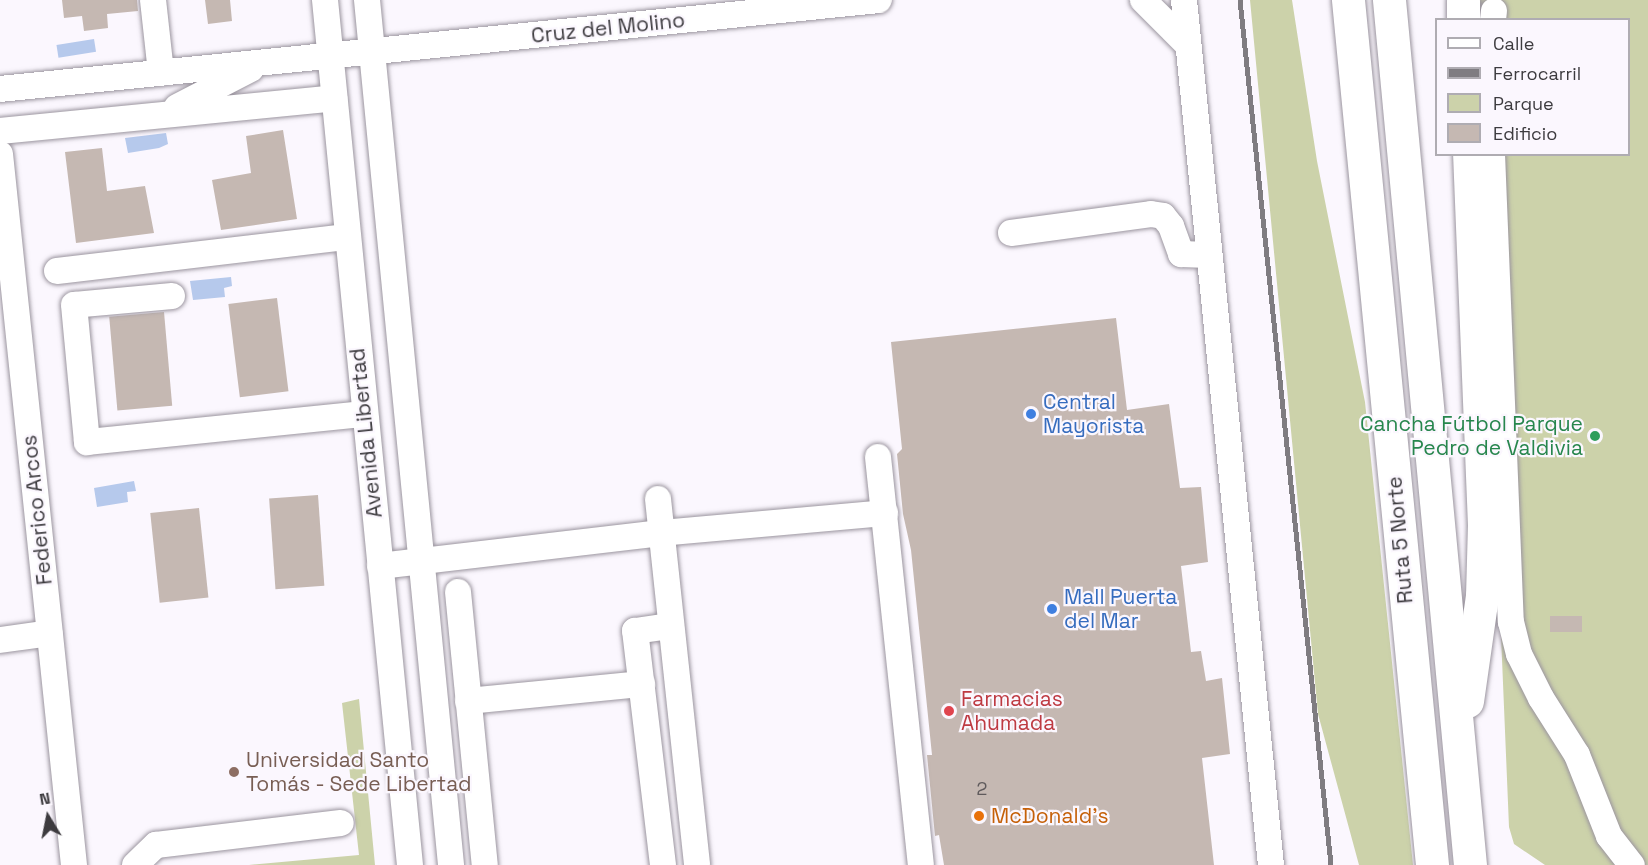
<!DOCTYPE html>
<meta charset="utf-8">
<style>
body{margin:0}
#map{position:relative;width:1648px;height:865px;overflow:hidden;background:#fbf7fe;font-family:"Space Grotesk",sans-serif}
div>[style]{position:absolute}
.green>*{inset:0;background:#ccd2aa}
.water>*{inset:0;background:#b6c9ec;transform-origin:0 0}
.building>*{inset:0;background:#c5b8b2;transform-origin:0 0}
.roads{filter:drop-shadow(0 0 2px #9b959f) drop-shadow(0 0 2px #9b959f)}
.minor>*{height:26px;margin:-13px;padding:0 13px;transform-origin:13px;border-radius:13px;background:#fff}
.highway>*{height:33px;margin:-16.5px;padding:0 16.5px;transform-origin:16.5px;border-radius:16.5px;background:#fff}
.rail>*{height:4.5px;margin:-2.25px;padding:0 2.25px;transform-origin:2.25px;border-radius:2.25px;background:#7f7c81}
.dots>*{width:16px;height:16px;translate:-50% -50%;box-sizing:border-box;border:3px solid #fbf7fe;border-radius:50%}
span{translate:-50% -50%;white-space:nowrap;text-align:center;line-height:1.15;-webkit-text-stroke:4.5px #fbf7fe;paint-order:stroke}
.number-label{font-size:18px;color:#5f5a5c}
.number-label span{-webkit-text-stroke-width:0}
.street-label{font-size:21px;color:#3d3b3f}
.shop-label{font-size:21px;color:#366cbe}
.left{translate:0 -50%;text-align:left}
.leisure-label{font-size:21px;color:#27864d}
.right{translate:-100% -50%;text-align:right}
.health-label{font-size:21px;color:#be3a42}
.education-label{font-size:21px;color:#785e54}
.food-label{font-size:21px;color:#c56008}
.legend{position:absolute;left:1435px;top:18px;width:195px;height:138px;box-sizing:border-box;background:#fbf7fe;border:2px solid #afacb2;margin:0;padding:8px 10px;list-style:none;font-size:18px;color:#3d3b3f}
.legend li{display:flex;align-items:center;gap:12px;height:30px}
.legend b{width:30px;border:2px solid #afacb2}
.north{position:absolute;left:18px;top:787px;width:60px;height:60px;-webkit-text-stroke:4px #fbf7fe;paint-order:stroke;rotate:350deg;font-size:16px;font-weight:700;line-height:24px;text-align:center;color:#3d3b3f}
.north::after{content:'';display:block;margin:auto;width:21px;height:27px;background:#3d3b3f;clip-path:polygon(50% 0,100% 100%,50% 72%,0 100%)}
</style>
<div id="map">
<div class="green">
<div style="clip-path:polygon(1250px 0,1292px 0,1317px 161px,1365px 402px,1413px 865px,1359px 865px,1318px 714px)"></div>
<div style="clip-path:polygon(1476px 0,1648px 0,1648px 865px,1545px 865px,1514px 844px,1509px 827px,1481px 155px,1628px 154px,1628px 20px,1476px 19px)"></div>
<div style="clip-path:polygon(359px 699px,375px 865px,249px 865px,359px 855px,342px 703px)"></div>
</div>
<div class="water">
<div style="left:94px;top:39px;width:13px;height:38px;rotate:81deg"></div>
<div style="clip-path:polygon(166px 133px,168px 144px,159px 148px,128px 153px,125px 138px)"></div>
<div style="clip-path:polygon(231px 277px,232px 286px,224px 288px,225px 297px,193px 300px,190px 281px)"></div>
<div style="clip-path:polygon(134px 481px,136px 491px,127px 492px,128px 502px,97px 507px,94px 488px)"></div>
</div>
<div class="building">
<div style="clip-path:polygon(62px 0,137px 0,138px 11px,107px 14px,108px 28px,84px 31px,82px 16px,64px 18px)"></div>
<div style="clip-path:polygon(205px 0,230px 0,232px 21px,208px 24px)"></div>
<div style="clip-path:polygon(283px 130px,297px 219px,221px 230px,212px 180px,251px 173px,246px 136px)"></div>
<div style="clip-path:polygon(102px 148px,107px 191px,145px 186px,154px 233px,76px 243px,65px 152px)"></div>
<div style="left:277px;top:298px;width:94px;height:49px;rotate:83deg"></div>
<div style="left:164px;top:312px;width:94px;height:55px;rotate:85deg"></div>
<div style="clip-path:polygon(1116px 318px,1127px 410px,1169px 404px,1180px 488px,1201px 487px,1208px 562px,1181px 566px,1191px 652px,1201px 651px,1206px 681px,1222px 678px,1230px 754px,1202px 758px,1214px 865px,944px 865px,939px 835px,935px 836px,927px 755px,932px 755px,911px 550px,903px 514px,897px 454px,902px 449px,891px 342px)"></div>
<div style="left:318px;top:495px;width:91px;height:49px;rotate:86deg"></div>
<div style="left:199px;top:508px;width:90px;height:49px;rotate:84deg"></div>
<div style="left:1550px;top:616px;width:32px;height:16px"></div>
</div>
<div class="roads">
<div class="minor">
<div style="left:153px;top:0;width:73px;rotate:83.7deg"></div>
<div style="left:325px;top:0;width:869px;rotate:84.39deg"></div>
<div style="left:367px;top:0;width:869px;rotate:84.45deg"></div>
<div style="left:1143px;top:0;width:62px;rotate:45deg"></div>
<div style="left:1184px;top:0;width:869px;rotate:84.26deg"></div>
<div style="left:1493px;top:20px;width:9px;rotate:-84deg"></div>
<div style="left:0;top:89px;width:883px;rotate:-5.78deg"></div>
<div style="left:177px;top:107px;width:83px;rotate:-27.2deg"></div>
<div style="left:0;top:131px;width:336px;rotate:-5.6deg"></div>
<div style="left:0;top:154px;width:715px;rotate:84.06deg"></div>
<div style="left:1492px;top:154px;width:468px;rotate:87.7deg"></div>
<div style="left:1511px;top:622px;width:33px;rotate:76deg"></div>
<div style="left:1519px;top:654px;width:49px;rotate:63.4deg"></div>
<div style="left:1541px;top:698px;width:67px;rotate:57.7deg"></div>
<div style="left:1577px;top:755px;width:87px;rotate:68.4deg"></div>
<div style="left:1609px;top:836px;width:37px;rotate:52deg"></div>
<div style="left:1011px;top:233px;width:141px;rotate:-7.7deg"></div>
<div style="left:1151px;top:214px;width:12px;rotate:9deg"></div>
<div style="left:1163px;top:216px;width:13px;rotate:51deg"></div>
<div style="left:1171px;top:226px;width:30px;rotate:70deg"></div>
<div style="left:1181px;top:254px;width:28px;rotate:2deg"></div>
<div style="left:57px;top:271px;width:292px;rotate:-6.7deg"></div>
<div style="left:172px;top:296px;width:98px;rotate:174.8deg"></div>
<div style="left:74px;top:305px;width:138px;rotate:84.6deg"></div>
<div style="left:87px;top:442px;width:278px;rotate:-5.8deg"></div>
<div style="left:878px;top:457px;width:410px;rotate:84deg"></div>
<div style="left:658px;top:499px;width:368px;rotate:83.9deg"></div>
<div style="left:380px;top:566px;width:283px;rotate:-6.7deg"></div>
<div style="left:661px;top:533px;width:225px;rotate:-5.1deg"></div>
<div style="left:458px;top:592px;width:274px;rotate:84.4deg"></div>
<div style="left:0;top:640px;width:50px;rotate:-8deg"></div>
<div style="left:468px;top:701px;width:175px;rotate:-5.6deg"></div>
<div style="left:135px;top:865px;width:29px;rotate:-44deg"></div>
<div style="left:156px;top:845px;width:186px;rotate:-6.8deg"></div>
<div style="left:663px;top:865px;width:236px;rotate:-96.8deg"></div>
<div style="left:635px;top:631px;width:36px;rotate:-8deg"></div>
</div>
<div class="highway">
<div style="left:1348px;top:0;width:869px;rotate:84.45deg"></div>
<div style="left:1389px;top:0;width:869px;rotate:84.65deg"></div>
<div style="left:1463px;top:0;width:20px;rotate:90deg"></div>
<div style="left:1467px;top:701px;width:106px;rotate:-81.9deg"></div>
<div style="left:1482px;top:596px;width:71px;rotate:-88.4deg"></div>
<div style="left:1484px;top:525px;width:371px;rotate:-92.3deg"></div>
</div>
</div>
<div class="rail">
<div style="left:1240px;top:0;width:870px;rotate:83.99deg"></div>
</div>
<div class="dots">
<div style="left:1031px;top:414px;background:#3f7fe0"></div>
<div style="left:1595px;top:436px;background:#2e9e5b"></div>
<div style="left:1052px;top:609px;background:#3f7fe0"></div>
<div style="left:949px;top:711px;background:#e0444e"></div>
<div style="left:234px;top:772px;background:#8d6e63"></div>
<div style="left:979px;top:816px;background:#e8710a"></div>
</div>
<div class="number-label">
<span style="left:982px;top:789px">2</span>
</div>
<div class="street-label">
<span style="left:608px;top:28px;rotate:-6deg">Cruz del Molino</span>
<span style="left:366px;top:433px;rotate:-96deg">Avenida Libertad</span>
<span style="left:37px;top:510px;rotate:-96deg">Federico Arcos</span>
<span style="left:1400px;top:540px;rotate:-95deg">Ruta 5 Norte</span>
</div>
<div class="shop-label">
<span class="left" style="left:1043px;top:414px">Central<br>Mayorista</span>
<span class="left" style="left:1064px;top:609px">Mall Puerta<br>del Mar</span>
</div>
<div class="leisure-label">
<span class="right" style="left:1583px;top:436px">Cancha Fútbol Parque<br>Pedro de Valdivia</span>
</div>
<div class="health-label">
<span class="left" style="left:961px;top:711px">Farmacias<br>Ahumada</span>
</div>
<div class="education-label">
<span class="left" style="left:246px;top:772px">Universidad Santo<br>Tomás - Sede Libertad</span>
</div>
<div class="food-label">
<span class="left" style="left:991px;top:816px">McDonald's</span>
</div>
<ul class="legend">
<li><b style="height:8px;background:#fff"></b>Calle</li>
<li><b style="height:8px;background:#7f7c81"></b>Ferrocarril</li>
<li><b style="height:16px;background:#ccd2aa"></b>Parque</li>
<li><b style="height:16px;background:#c5b8b2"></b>Edificio</li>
</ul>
<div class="north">N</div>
</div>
